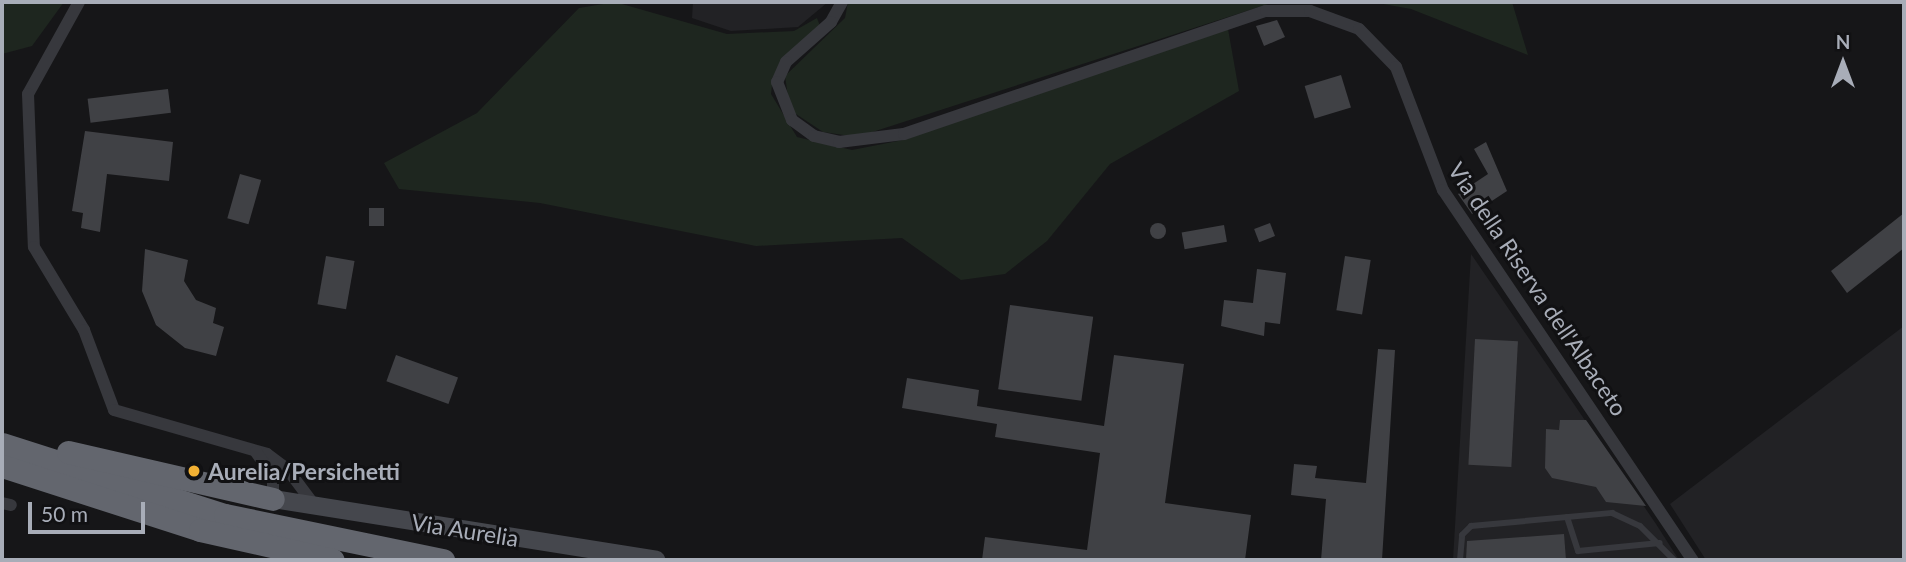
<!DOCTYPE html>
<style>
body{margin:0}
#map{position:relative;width:1906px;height:562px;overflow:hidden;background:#161618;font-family:Lato,sans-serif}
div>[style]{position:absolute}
.built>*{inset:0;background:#222225}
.green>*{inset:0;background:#1e261f}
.building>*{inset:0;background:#404145;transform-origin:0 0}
.round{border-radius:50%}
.lane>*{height:6px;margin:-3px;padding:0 3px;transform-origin:3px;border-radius:3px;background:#37383d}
.street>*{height:12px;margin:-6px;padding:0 6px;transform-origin:6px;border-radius:6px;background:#37383d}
.secondary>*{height:18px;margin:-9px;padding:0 9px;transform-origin:9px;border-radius:9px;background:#45474d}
.highway>*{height:23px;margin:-11.5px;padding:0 11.5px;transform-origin:11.5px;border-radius:11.5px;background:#63666e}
.dots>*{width:19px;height:19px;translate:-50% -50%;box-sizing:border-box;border:4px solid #111113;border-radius:50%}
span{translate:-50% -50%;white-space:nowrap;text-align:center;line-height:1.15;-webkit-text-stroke:6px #111113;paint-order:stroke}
.street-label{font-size:23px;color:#a8adb8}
.poi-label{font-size:23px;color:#a8adb8;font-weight:700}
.left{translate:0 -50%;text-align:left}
.frame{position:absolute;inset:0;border:4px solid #a8adb8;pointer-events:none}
.north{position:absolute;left:1808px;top:28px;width:70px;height:70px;-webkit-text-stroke:5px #111113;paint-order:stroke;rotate:0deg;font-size:19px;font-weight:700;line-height:28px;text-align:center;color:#a8adb8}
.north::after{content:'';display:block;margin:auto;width:24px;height:32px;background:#a8adb8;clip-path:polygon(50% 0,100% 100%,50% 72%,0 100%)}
.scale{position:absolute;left:28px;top:502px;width:117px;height:32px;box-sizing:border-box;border:4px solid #a8adb8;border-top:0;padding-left:9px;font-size:21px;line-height:24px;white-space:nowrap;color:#a8adb8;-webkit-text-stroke:5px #111113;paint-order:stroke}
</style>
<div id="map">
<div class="built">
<div style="clip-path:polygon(693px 2px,828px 2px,798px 27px,731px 31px,692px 18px)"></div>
<div style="clip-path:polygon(1471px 254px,1656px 524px,1679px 560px,1453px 560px)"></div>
<div style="clip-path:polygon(1904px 326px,1904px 560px,1706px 560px,1670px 504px)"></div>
</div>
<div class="green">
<div style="clip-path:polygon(2px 2px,64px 2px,32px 46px,2px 54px)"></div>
<div style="clip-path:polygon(615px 2px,727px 34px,794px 31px,817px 18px,820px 26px,773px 77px,771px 94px,797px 137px,852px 150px,903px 140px,1228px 29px,1239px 91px,1110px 164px,1047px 241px,1005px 274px,961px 280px,902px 238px,756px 246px,540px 203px,399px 189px,384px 163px,477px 113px,579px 8px)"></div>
<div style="clip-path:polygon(848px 2px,1274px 2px,857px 137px,823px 132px,790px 110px,785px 76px,845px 18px)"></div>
<div style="clip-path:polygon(1372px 2px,1512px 2px,1528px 55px,1411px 9px)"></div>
</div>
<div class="building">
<div style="clip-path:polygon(1277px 20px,1285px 37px,1264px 46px,1256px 26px)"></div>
<div style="left:1341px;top:75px;width:34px;height:38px;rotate:73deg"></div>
<div style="left:168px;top:89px;width:24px;height:81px;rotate:83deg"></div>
<div style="clip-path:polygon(85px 131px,173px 142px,169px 181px,107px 174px,100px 232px,81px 228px,83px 213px,72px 211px)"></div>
<div style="clip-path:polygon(1486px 142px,1507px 191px,1472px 214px,1458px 194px,1488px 174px,1474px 149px)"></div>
<div style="left:240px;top:174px;width:22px;height:46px;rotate:16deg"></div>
<div style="left:369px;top:208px;width:15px;height:18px"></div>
<div style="clip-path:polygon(1904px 213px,1904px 248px,1847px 293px,1831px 271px)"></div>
<div style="left:1270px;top:223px;width:14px;height:17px;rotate:69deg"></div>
<div class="round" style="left:1150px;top:223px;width:16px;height:16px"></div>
<div style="left:1224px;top:225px;width:17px;height:43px;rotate:80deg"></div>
<div style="clip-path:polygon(145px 249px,188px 260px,184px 281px,196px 300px,216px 308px,213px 323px,224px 327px,216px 356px,185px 348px,156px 325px,142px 291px)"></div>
<div style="left:326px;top:256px;width:29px;height:49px;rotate:10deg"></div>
<div style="left:1345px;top:256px;width:26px;height:55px;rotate:9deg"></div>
<div style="clip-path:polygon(1257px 269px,1286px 273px,1280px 324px,1265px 322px,1264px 336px,1221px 326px,1224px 300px,1253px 303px)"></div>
<div style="left:1010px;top:305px;width:84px;height:85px;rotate:8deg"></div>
<div style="left:1475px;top:339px;width:43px;height:126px;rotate:3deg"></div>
<div style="clip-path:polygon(1378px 349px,1395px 350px,1382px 560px,1321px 560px,1326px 499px,1291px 495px,1294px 464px,1317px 466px,1315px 478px,1366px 483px)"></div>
<div style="left:396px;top:355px;width:66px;height:28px;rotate:20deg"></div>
<div style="clip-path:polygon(1114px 355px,1184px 364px,1165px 503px,1251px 515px,1245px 560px,982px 560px,985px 537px,1087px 550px,1100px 453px,995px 437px,997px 424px,902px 408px,907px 378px,979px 390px,977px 406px,1104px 426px)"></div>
<div style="clip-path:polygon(1560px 420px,1586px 420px,1646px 506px,1606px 502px,1596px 487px,1552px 478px,1545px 468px,1546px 429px,1559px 430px)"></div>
<div style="clip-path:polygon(1564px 534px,1566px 560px,1466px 560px,1467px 541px)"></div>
</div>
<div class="lane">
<div style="left:1567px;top:517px;width:36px;rotate:72deg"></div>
<div style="left:1578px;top:551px;width:82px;rotate:-5.6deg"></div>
<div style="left:1460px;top:560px;width:25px;rotate:-85deg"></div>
<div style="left:1462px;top:535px;width:13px;rotate:-45deg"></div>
<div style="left:1471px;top:526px;width:142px;rotate:-5.3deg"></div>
<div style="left:1612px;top:513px;width:31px;rotate:25deg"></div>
<div style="left:1640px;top:526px;width:48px;rotate:45deg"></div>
</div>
<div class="street">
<div style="left:79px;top:2px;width:105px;rotate:119deg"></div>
<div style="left:28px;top:94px;width:153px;rotate:87.8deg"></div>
<div style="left:34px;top:247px;width:97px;rotate:58.9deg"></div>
<div style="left:84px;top:330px;width:85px;rotate:69.4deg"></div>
<div style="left:114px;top:410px;width:159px;rotate:16deg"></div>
<div style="left:267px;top:454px;width:26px;rotate:37deg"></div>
<div style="left:288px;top:470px;width:45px;rotate:53.1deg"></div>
<div style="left:842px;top:2px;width:23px;rotate:119deg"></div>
<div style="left:831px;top:22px;width:60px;rotate:138.4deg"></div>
<div style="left:786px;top:62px;width:22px;rotate:114deg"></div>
<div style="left:777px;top:82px;width:41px;rotate:68.5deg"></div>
<div style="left:792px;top:120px;width:27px;rotate:36deg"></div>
<div style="left:814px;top:136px;width:26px;rotate:13deg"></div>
<div style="left:839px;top:142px;width:65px;rotate:-7deg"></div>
<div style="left:904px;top:134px;width:382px;rotate:-18.8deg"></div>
<div style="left:1266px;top:11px;width:44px"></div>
<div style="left:1310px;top:11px;width:52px;rotate:20.2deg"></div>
<div style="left:1359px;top:29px;width:53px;rotate:45.8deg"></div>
<div style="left:1396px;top:67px;width:132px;rotate:69.1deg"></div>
<div style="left:1443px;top:190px;width:447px;rotate:56deg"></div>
<div style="left:256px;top:452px;width:29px;rotate:55deg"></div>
<div style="left:273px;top:476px;width:23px;rotate:90deg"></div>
<div style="left:2px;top:503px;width:9px;rotate:13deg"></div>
</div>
<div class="secondary">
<div style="left:273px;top:499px;width:388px;rotate:9deg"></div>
</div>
<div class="highway">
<div style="left:2px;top:444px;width:234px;rotate:17.7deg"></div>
<div style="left:225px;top:515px;width:223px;rotate:11.7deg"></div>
<div style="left:68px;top:452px;width:210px;rotate:12.9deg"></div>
<div style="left:2px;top:466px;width:208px;rotate:17.9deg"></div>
<div style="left:200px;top:530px;width:136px;rotate:12.7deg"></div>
</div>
<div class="dots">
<div style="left:194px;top:471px;background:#f2b134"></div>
</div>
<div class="street-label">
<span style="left:1538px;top:289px;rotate:56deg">Via della Riserva dell'Albaceto</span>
<span style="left:465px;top:530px;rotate:9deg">Via Aurelia</span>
</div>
<div class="poi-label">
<span class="left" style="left:208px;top:471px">Aurelia/Persichetti</span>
</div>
<div class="frame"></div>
<div class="north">N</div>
<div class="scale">50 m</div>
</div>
